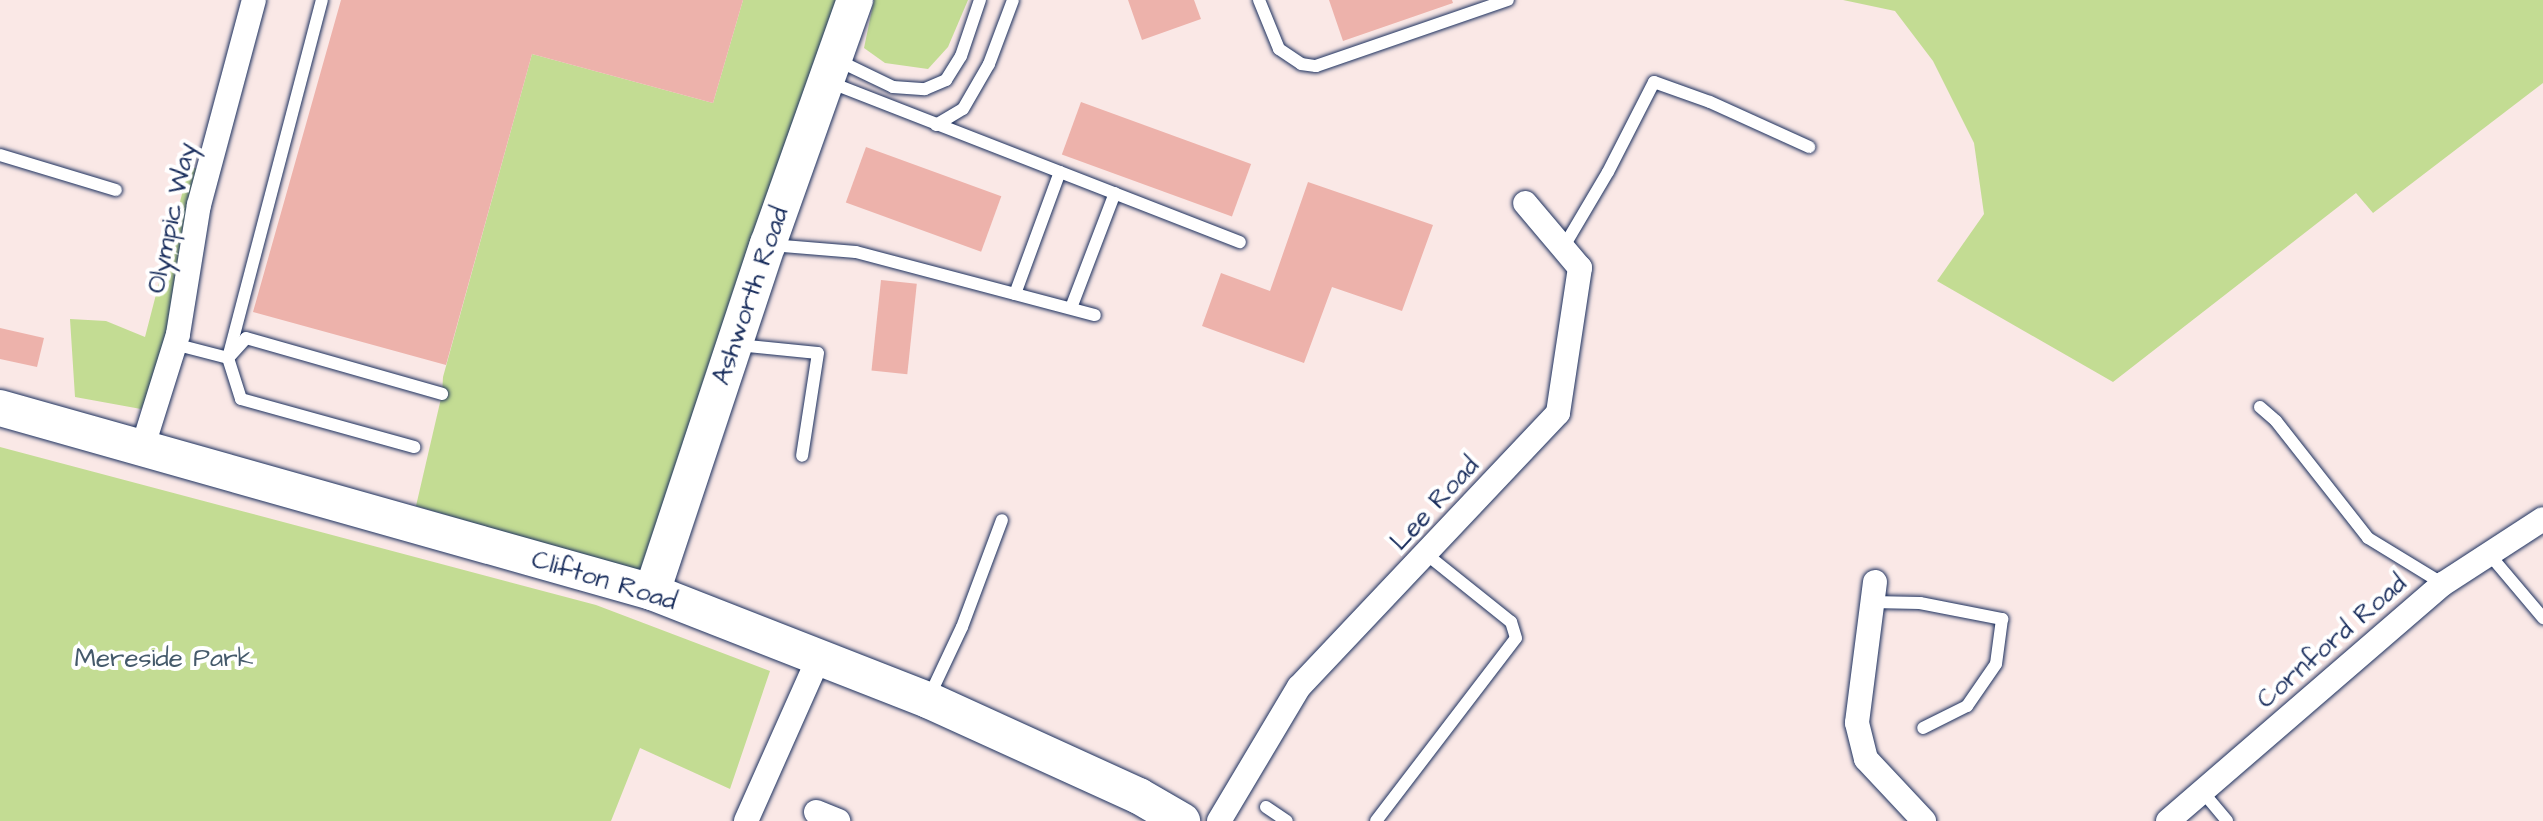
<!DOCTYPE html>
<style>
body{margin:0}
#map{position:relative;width:2543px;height:821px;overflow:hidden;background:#fae8e6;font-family:"Architects Daughter",sans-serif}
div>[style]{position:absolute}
.green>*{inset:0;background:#c3dc93}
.building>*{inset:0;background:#edb2ab;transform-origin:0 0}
.roads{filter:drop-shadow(0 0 2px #1b2f5e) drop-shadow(0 0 2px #1b2f5e)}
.lane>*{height:12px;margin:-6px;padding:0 6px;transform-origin:6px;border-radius:6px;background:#fff}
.street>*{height:24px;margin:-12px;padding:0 12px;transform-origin:12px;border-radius:12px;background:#fff}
.secondary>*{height:36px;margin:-18px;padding:0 18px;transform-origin:18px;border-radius:18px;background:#fff}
span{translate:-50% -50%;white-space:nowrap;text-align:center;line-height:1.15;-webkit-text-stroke:8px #fff;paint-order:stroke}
.street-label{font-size:26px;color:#1b2f5e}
.park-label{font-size:26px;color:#455a6b}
</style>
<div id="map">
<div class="green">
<div style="clip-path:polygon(743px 0,855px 0,656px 577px,416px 506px,442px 394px,443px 377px,532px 54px,713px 103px)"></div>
<div style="clip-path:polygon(874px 0,968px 0,948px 47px,928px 69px,885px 63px,864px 48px)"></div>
<div style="clip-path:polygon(1843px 0,2543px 0,2543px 83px,2373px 213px,2356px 193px,2113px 382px,1937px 281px,1984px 214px,1974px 143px,1933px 61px,1895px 11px)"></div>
<div style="clip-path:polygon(189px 167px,201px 169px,158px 375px,141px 409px,75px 397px,70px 319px,106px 321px,145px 337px)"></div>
<div style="clip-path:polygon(0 447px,596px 605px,770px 671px,730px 789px,640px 748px,611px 821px,0 821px)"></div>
</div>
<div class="building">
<div style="clip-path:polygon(341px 0,743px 0,713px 103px,532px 54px,446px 365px,253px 312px)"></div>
<div style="clip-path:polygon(1128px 0,1194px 0,1201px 19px,1142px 40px)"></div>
<div style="clip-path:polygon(1329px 0,1452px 0,1453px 3px,1343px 41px)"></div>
<div style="left:1081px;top:102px;width:181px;height:56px;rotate:20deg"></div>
<div style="left:866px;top:147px;width:144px;height:59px;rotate:20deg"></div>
<div style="clip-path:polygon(1308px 182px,1433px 225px,1402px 311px,1332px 287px,1304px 363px,1202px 326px,1221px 273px,1270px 291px)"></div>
<div style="left:881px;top:280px;width:36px;height:91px;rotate:6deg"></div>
<div style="clip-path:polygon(0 328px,44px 338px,37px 367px,0 359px)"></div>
</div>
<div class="roads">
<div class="lane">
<div style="left:1259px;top:0;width:53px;rotate:67.8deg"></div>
<div style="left:1279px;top:49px;width:27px;rotate:34deg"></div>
<div style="left:1301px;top:64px;width:15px;rotate:8deg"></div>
<div style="left:1316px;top:66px;width:203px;rotate:-19deg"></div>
<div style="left:837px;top:60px;width:62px;rotate:25.7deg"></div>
<div style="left:893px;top:87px;width:32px;rotate:4deg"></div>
<div style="left:925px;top:89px;width:23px;rotate:-23deg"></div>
<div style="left:946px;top:80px;width:28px;rotate:-58deg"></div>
<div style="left:961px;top:56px;width:59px;rotate:-71.3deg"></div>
<div style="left:829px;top:82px;width:441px;rotate:21.3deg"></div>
<div style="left:936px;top:125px;width:31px;rotate:-31deg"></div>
<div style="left:963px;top:109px;width:52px;rotate:-60deg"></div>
<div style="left:989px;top:64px;width:68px;rotate:-69.4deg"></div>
<div style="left:0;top:155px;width:121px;rotate:16.8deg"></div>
<div style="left:771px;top:245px;width:85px;rotate:4.7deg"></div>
<div style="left:856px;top:252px;width:247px;rotate:14.8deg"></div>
<div style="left:1563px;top:248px;width:88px;rotate:-59.4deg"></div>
<div style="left:1608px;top:172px;width:101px;rotate:-62.9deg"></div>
<div style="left:1654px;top:82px;width:59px;rotate:19.7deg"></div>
<div style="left:1710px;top:102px;width:109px;rotate:24.4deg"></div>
<div style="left:1015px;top:294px;width:130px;rotate:-69.8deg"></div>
<div style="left:1071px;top:308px;width:123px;rotate:-69.1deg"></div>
<div style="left:174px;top:344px;width:56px;rotate:14.5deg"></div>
<div style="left:228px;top:358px;width:43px;rotate:72.4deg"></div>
<div style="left:241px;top:399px;width:180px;rotate:15.5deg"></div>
<div style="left:738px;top:345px;width:80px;rotate:5.7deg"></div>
<div style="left:818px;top:353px;width:104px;rotate:98.8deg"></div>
<div style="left:230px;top:356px;width:24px;rotate:-48deg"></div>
<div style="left:246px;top:338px;width:204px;rotate:15.9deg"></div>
<div style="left:228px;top:358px;width:370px;rotate:-75.3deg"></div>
<div style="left:2260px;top:407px;width:21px;rotate:41deg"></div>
<div style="left:2276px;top:421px;width:149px;rotate:51.8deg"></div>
<div style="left:2368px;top:538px;width:88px;rotate:31.5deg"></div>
<div style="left:2489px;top:554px;width:84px;rotate:49.8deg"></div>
<div style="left:1872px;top:602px;width:48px;rotate:1.2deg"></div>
<div style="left:1920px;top:603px;width:84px;rotate:11deg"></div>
<div style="left:2002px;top:619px;width:45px;rotate:97.6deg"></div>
<div style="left:1996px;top:664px;width:51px;rotate:124.6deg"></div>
<div style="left:1967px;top:706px;width:49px;rotate:153.4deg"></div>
<div style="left:929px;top:697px;width:77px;rotate:-64.8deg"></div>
<div style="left:962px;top:627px;width:114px;rotate:-69.5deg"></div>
<div style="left:2202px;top:791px;width:39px;rotate:50deg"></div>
<div style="left:1266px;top:807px;width:25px;rotate:34deg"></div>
<div style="left:1376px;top:821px;width:230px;rotate:-52.6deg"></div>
<div style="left:1516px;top:638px;width:17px;rotate:-107deg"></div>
<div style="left:1511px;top:622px;width:109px;rotate:-141.3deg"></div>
</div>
<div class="street">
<div style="left:143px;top:446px;width:117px;rotate:-72.6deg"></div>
<div style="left:178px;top:334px;width:131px;rotate:-80.8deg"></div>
<div style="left:199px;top:205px;width:212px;rotate:-75deg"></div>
<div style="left:1875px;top:582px;width:142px;rotate:97.3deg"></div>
<div style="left:1857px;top:723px;width:37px;rotate:76deg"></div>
<div style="left:1866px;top:759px;width:85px;rotate:46.9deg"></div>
<div style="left:816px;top:812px;width:24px;rotate:22deg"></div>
<div style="left:746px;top:821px;width:180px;rotate:-66deg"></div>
<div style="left:1219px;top:821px;width:156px;rotate:-59.2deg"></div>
<div style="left:1299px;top:687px;width:377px;rotate:-46.6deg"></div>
<div style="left:1558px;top:413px;width:147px;rotate:-81.4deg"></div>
<div style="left:1580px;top:268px;width:85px;rotate:-130.2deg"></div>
<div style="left:2168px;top:821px;width:363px;rotate:-40.8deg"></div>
<div style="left:2443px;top:584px;width:119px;rotate:-33deg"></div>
</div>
<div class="secondary">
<div style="left:0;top:408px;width:677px;rotate:15.76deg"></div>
<div style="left:652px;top:592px;width:296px;rotate:21.4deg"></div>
<div style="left:928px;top:700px;width:232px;rotate:24.5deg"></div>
<div style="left:1139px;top:796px;width:50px;rotate:30.2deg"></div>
<div style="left:652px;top:592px;width:367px;rotate:-71.6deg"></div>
<div style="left:768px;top:244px;width:259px;rotate:-70.4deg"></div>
</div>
</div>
<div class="street-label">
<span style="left:172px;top:218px;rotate:-78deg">Olympic Way</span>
<span style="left:751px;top:296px;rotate:-71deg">Ashworth Road</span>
<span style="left:1435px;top:504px;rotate:-47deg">Lee Road</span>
<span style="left:604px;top:581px;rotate:17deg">Clifton Road</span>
<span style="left:2332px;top:642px;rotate:-41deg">Cornford Road</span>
</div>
<div class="park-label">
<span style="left:164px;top:659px">Mereside Park</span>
</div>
</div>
